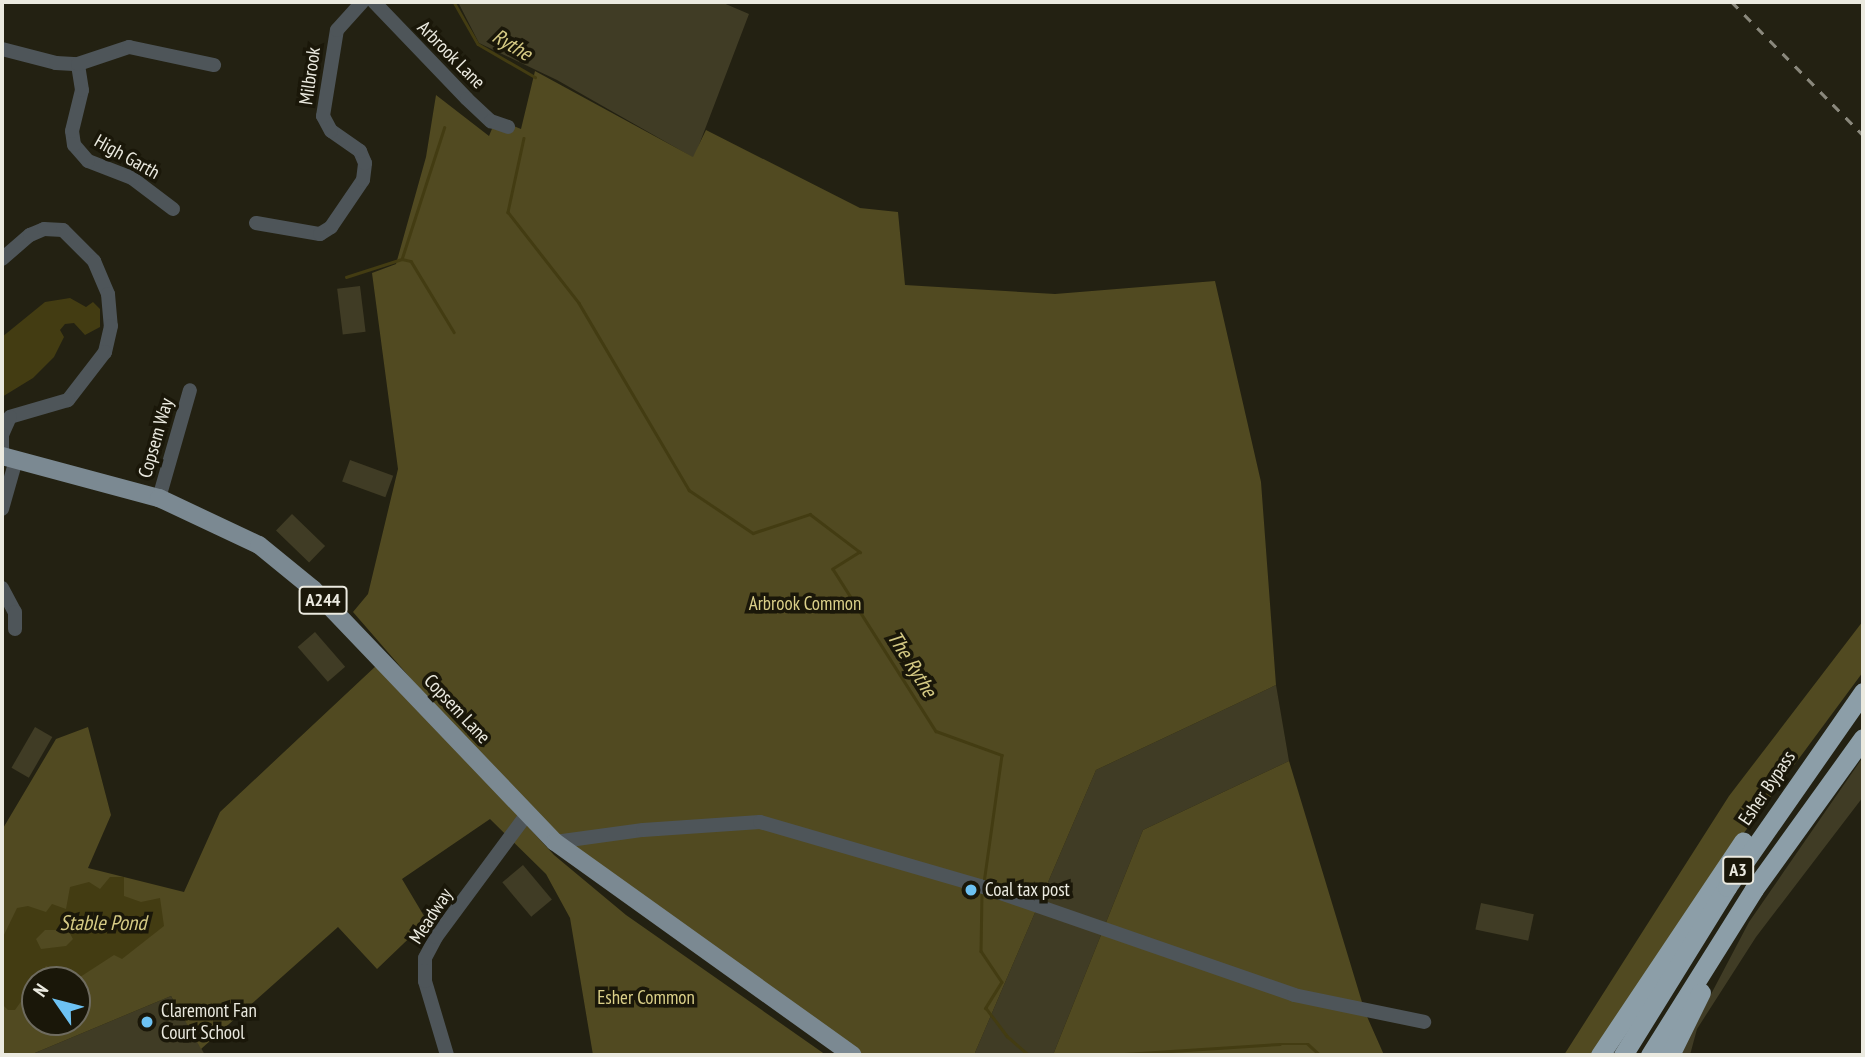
<!DOCTYPE html>
<style>
body{margin:0}
#map{position:relative;width:1865px;height:1057px;overflow:hidden;background:#232112;font-family:"PT Sans Narrow",sans-serif}
div>[style]{position:absolute}
.green>*{inset:0;background:#403c25;transform-origin:0 0}
.forest>*{inset:0;background:#514a21}
.water>*{inset:0;background:#433c12}
.stream>*{height:2.5px;margin:-1.25px;padding:0 1.25px;transform-origin:1.25px;border-radius:1.25px;background:#433c12}
.minor>*{height:14px;margin:-7px;padding:0 7px;transform-origin:7px;border-radius:7px;background:#4e5559}
.major>*{height:18px;margin:-9px;padding:0 9px;transform-origin:9px;border-radius:9px;background:#7b8992}
.highway>*{height:19px;margin:-9.5px;padding:0 9.5px;transform-origin:9.5px;border-radius:9.5px;background:#8c9ea8}
.rail>*{height:2.5px;margin-top:-1.25px;transform-origin:0;background:repeating-linear-gradient(90deg,#8a887c 0 9px,transparent 0 18px)}
.dots>*{width:19px;height:19px;translate:-50% -50%;box-sizing:border-box;border:4px solid #1a1709;border-radius:50%}
span{translate:-50% -50%;white-space:nowrap;text-align:center;line-height:1.15;-webkit-text-stroke:7px #1a1709;paint-order:stroke}
.shield-label span{padding:2px 5px;background:#1a1709;border:2px solid;border-radius:5px;-webkit-text-stroke-width:0}
.shield-label{font-size:18px;color:#ebeae0;font-weight:700}
.street-label{font-size:19px;color:#ebeae0}
.park-label{font-size:19px;color:#dbd089}
.poi-label{font-size:19px;color:#ebeae0}
.left{translate:0 -50%;text-align:left}
.water-label{font-size:21px;color:#d5ca84;font-style:italic}
.frame{position:absolute;inset:0;border:4px solid #ebeae0;pointer-events:none}
.north{position:absolute;left:21px;top:966px;width:70px;height:70px;box-sizing:border-box;background:#1a1709;border:2px solid #6e6b5f;border-radius:50%;rotate:305deg;font-size:19px;font-weight:700;line-height:28px;text-align:center;color:#ebeae0}
.north::after{content:'';display:block;margin:auto;width:24px;height:32px;background:#6dc2f3;clip-path:polygon(50% 0,100% 100%,50% 72%,0 100%)}
</style>
<div id="map">
<div class="green">
<div style="clip-path:polygon(458px 2px,721px 2px,749px 14px,694px 158px,557px 80px,479px 43px)"></div>
<div style="left:360px;top:286px;width:46px;height:23px;rotate:83deg"></div>
<div style="left:350px;top:460px;width:46px;height:23px;rotate:20deg"></div>
<div style="left:292px;top:514px;width:46px;height:23px;rotate:44deg"></div>
<div style="left:315px;top:632px;width:46px;height:23px;rotate:49deg"></div>
<div style="clip-path:polygon(1276px 685px,1289px 761px,1143px 830px,1053px 1055px,974px 1055px,1096px 770px)"></div>
<div style="left:35px;top:727px;width:20px;height:47px;rotate:30deg"></div>
<div style="clip-path:polygon(1863px 757px,1863px 797px,1756px 937px,1697px 1029px,1690px 1055px,1679px 1055px,1749px 922px)"></div>
<div style="left:523px;top:865px;width:45px;height:27px;rotate:50deg"></div>
<div style="left:1481px;top:903px;width:54px;height:27px;rotate:12deg"></div>
<div style="clip-path:polygon(171px 996px,205px 1055px,30px 1055px)"></div>
</div>
<div class="forest">
<div style="clip-path:polygon(535px 71px,693px 157px,706px 130px,860px 208px,898px 212px,905px 285px,1055px 294px,1215px 281px,1261px 482px,1276px 685px,1096px 770px,974px 1055px,859px 1055px,591px 863px,504px 786px,353px 612px,368px 594px,398px 469px,372px 273px,396px 264px,426px 157px,436px 95px,489px 136px,496px 119px,521px 129px)"></div>
<div style="clip-path:polygon(1863px 621px,1863px 672px,1698px 895px,1595px 1055px,1564px 1055px,1729px 796px)"></div>
<div style="clip-path:polygon(evenodd,378px 664px,554px 855px,626px 915px,826px 1055px,593px 1055px,570px 918px,546px 874px,490px 819px,402px 879px,427px 921px,377px 969px,338px 927px,201px 1049px,171px 996px,30px 1055px,2px 1055px,2px 830px,56px 739px,88px 727px,111px 815px,88px 868px,184px 892px,220px 812px,378px 664px,35px 980px,77px 980px,77px 1022px,35px 1022px,35px 980px)"></div>
<div style="clip-path:polygon(1289px 761px,1365px 1012px,1384px 1055px,1053px 1055px,1143px 830px)"></div>
</div>
<div class="water">
<div style="clip-path:polygon(70px 298px,86px 307px,93px 302px,100px 309px,100px 327px,85px 335px,74px 323px,65px 324px,60px 330px,64px 337px,54px 357px,33px 378px,2px 397px,2px 337px,45px 302px)"></div>
<div style="clip-path:polygon(evenodd,110px 877px,124px 877px,124px 896px,141px 902px,160px 898px,164px 926px,122px 959px,114px 955px,77px 979px,46px 966px,15px 1010px,8px 1010px,2px 1004px,2px 939px,17px 908px,28px 906px,46px 912px,52px 904px,66px 909px,70px 887px,89px 882px,100px 889px,110px 877px,45px 930px,68px 930px,73px 939px,66px 946px,41px 949px,36px 939px,45px 930px)"></div>
</div>
<div class="stream">
<div style="left:454px;top:2px;width:48px;rotate:60.3deg"></div>
<div style="left:478px;top:44px;width:66px;rotate:30.1deg"></div>
<div style="left:524px;top:138px;width:76px;rotate:102.2deg"></div>
<div style="left:508px;top:212px;width:115px;rotate:52deg"></div>
<div style="left:579px;top:303px;width:217px;rotate:59.5deg"></div>
<div style="left:689px;top:490px;width:77px;rotate:33.9deg"></div>
<div style="left:753px;top:533px;width:60px;rotate:-18.4deg"></div>
<div style="left:810px;top:514px;width:63px;rotate:37.2deg"></div>
<div style="left:860px;top:552px;width:32px;rotate:148deg"></div>
<div style="left:833px;top:569px;width:192px;rotate:57.6deg"></div>
<div style="left:936px;top:731px;width:70px;rotate:20deg"></div>
<div style="left:1002px;top:755px;width:129px;rotate:98deg"></div>
<div style="left:402px;top:258px;width:137px;rotate:-72.1deg"></div>
<div style="left:346px;top:277px;width:59px;rotate:-17.8deg"></div>
<div style="left:402px;top:259px;width:9px;rotate:13deg"></div>
<div style="left:411px;top:261px;width:83px;rotate:58.8deg"></div>
<div style="left:982px;top:894px;width:57px;rotate:91deg"></div>
<div style="left:981px;top:951px;width:37px;rotate:56deg"></div>
<div style="left:1002px;top:982px;width:31px;rotate:122deg"></div>
<div style="left:986px;top:1008px;width:35px;rotate:53deg"></div>
<div style="left:1007px;top:1036px;width:29px;rotate:41deg"></div>
<div style="left:1109px;top:1055px;width:171px;rotate:-3.7deg"></div>
<div style="left:1280px;top:1044px;width:28px"></div>
<div style="left:1308px;top:1044px;width:16px;rotate:43deg"></div>
</div>
<div class="minor">
<div style="left:374px;top:2px;width:134px;rotate:46.2deg"></div>
<div style="left:467px;top:99px;width:33px;rotate:43deg"></div>
<div style="left:491px;top:121px;width:18px;rotate:19deg"></div>
<div style="left:2px;top:49px;width:56px;rotate:14.5deg"></div>
<div style="left:56px;top:63px;width:22px;rotate:3deg"></div>
<div style="left:173px;top:209px;width:51px;rotate:-142.9deg"></div>
<div style="left:132px;top:178px;width:47px;rotate:-158.9deg"></div>
<div style="left:88px;top:161px;width:21px;rotate:-131deg"></div>
<div style="left:74px;top:145px;width:14px;rotate:-98deg"></div>
<div style="left:72px;top:131px;width:42px;rotate:-76.3deg"></div>
<div style="left:82px;top:90px;width:26px;rotate:-99deg"></div>
<div style="left:78px;top:64px;width:54px;rotate:-18.4deg"></div>
<div style="left:129px;top:47px;width:87px;rotate:12deg"></div>
<div style="left:256px;top:223px;width:65px;rotate:9.8deg"></div>
<div style="left:320px;top:234px;width:13px;rotate:-32deg"></div>
<div style="left:331px;top:227px;width:57px;rotate:-55.8deg"></div>
<div style="left:363px;top:180px;width:17px;rotate:-83deg"></div>
<div style="left:365px;top:163px;width:13px;rotate:-113deg"></div>
<div style="left:360px;top:151px;width:35px;rotate:-145deg"></div>
<div style="left:331px;top:131px;width:17px;rotate:-118deg"></div>
<div style="left:323px;top:116px;width:87px;rotate:-80.8deg"></div>
<div style="left:337px;top:30px;width:38px;rotate:-48deg"></div>
<div style="left:2px;top:259px;width:37px;rotate:-41deg"></div>
<div style="left:30px;top:235px;width:15px;rotate:-23deg"></div>
<div style="left:44px;top:229px;width:19px;rotate:3deg"></div>
<div style="left:63px;top:230px;width:44px;rotate:45deg"></div>
<div style="left:94px;top:261px;width:36px;rotate:67deg"></div>
<div style="left:108px;top:294px;width:32px;rotate:85deg"></div>
<div style="left:111px;top:326px;width:27px;rotate:103deg"></div>
<div style="left:105px;top:352px;width:61px;rotate:127.6deg"></div>
<div style="left:68px;top:400px;width:60px;rotate:163.7deg"></div>
<div style="left:10px;top:417px;width:20px;rotate:114deg"></div>
<div style="left:2px;top:435px;width:21px;rotate:90deg"></div>
<div style="left:159px;top:498px;width:112px;rotate:-74deg"></div>
<div style="left:2px;top:509px;width:51px;rotate:-74.1deg"></div>
<div style="left:2px;top:588px;width:27px;rotate:62deg"></div>
<div style="left:15px;top:612px;width:17px;rotate:90deg"></div>
<div style="left:555px;top:842px;width:89px;rotate:-7.8deg"></div>
<div style="left:643px;top:830px;width:117px;rotate:-3.9deg"></div>
<div style="left:760px;top:822px;width:229px;rotate:16.2deg"></div>
<div style="left:980px;top:886px;width:332px;rotate:19.1deg"></div>
<div style="left:1294px;top:995px;width:133px;rotate:11.7deg"></div>
<div style="left:447px;top:1055px;width:77px;rotate:-106.6deg"></div>
<div style="left:425px;top:981px;width:23px;rotate:-90deg"></div>
<div style="left:425px;top:958px;width:24px;rotate:-62deg"></div>
<div style="left:436px;top:937px;width:153px;rotate:-53.5deg"></div>
</div>
<div class="major">
<div style="left:2px;top:456px;width:163px;rotate:15deg"></div>
<div style="left:159px;top:498px;width:110px;rotate:25.2deg"></div>
<div style="left:259px;top:545px;width:70px;rotate:39.2deg"></div>
<div style="left:313px;top:589px;width:350px;rotate:46.3deg"></div>
<div style="left:555px;top:842px;width:366px;rotate:35.6deg"></div>
</div>
<div class="highway">
<div style="left:1600px;top:1055px;width:257px;rotate:-56.2deg"></div>
<div style="left:1623px;top:1055px;width:198px;rotate:-58.2deg"></div>
<div style="left:1727px;top:887px;width:238px;rotate:-55.1deg"></div>
<div style="left:1650px;top:1055px;width:196px;rotate:-57.9deg"></div>
<div style="left:1754px;top:889px;width:186px;rotate:-54.2deg"></div>
<div style="left:1670px;top:1055px;width:70px;rotate:-63.8deg"></div>
</div>
<div class="rail">
<div style="left:1732px;top:2px;width:187px;rotate:45.4deg"></div>
</div>
<div class="dots">
<div style="left:971px;top:890px;background:#6dc2f3"></div>
<div style="left:147px;top:1022px;background:#6dc2f3"></div>
</div>
<div class="shield-label">
<span style="left:323px;top:600px">A244</span>
<span style="left:1738px;top:870px">A3</span>
</div>
<div class="street-label">
<span style="left:451px;top:55px;rotate:45deg">Arbrook Lane</span>
<span style="left:310px;top:76px;rotate:-82deg">Milbrook</span>
<span style="left:127px;top:157px;rotate:29deg">High Garth</span>
<span style="left:156px;top:438px;rotate:-74deg">Copsem Way</span>
<span style="left:457px;top:709px;rotate:47deg">Copsem Lane</span>
<span style="left:1767px;top:788px;rotate:-56deg">Esher Bypass</span>
<span style="left:431px;top:916px;rotate:-57deg">Meadway</span>
</div>
<div class="park-label">
<span style="left:805px;top:604px">Arbrook Common</span>
<span style="left:646px;top:998px">Esher Common</span>
</div>
<div class="poi-label">
<span class="left" style="left:985px;top:890px">Coal tax post</span>
<span class="left" style="left:161px;top:1022px">Claremont Fan<br>Court School</span>
</div>
<div class="water-label">
<span style="left:512px;top:45px;rotate:31deg">Rythe</span>
<span style="left:912px;top:664px;rotate:58deg">The Rythe</span>
<span style="left:103px;top:923px">Stable Pond</span>
</div>
<div class="frame"></div>
<div class="north">N</div>
</div>
